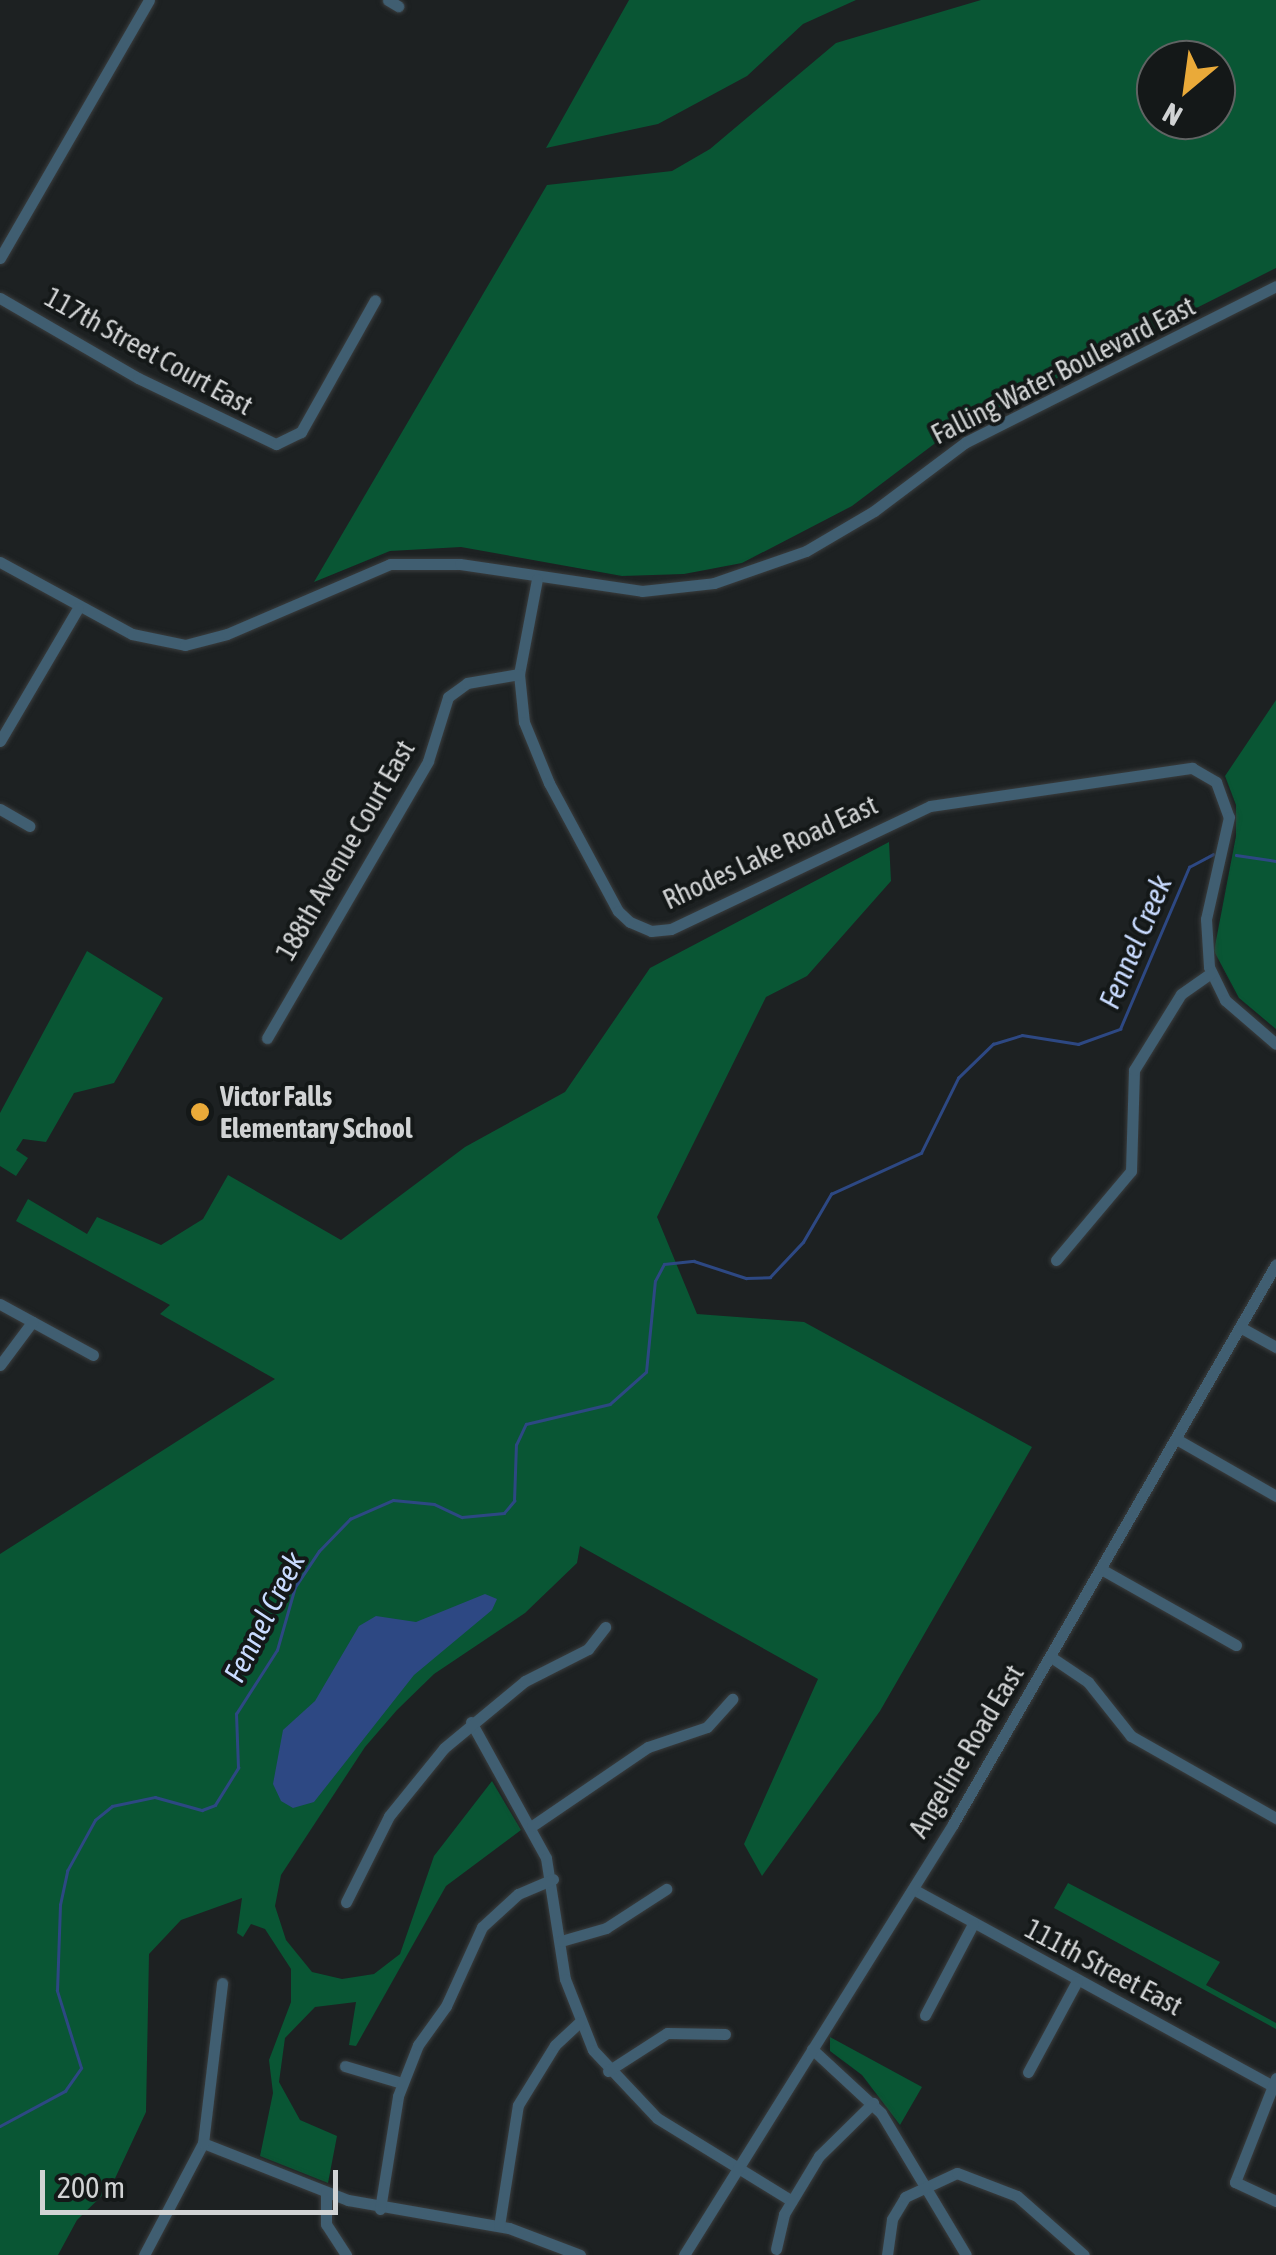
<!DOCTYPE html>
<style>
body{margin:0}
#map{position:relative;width:1276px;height:2255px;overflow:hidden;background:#1d2122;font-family:"Asap Condensed",sans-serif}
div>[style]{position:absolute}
.green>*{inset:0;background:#095634}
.water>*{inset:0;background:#2d4883}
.stream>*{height:2.5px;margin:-1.25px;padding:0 1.25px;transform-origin:1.25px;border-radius:1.25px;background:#2d4883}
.roads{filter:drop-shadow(0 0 2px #3a3d3e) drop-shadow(0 0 2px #3a3d3e)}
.minor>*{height:11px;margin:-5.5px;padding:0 5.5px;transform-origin:5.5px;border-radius:5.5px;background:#405e71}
.dots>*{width:28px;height:28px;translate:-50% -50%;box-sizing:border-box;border:5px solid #141818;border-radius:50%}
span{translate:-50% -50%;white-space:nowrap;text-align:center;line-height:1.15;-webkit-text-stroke:8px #141818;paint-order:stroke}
.street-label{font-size:28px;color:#d1d3d4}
.poi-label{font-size:28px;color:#d1d3d4;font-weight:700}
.left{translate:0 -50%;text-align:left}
.water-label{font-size:30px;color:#c9dbff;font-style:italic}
.north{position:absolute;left:1136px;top:40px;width:100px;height:100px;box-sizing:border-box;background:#141818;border:2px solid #606363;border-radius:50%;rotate:209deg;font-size:28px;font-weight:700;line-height:40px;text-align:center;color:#d1d3d4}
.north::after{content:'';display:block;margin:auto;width:35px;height:45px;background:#eaaa39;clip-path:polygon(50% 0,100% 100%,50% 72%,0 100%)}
.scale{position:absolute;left:40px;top:2170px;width:298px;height:45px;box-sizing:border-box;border:5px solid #d1d3d4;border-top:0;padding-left:12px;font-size:30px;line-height:35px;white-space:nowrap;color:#d1d3d4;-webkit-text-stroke:8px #141818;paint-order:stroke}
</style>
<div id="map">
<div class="green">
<div style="clip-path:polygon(629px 0,856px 0,803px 24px,747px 76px,658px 124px,546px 148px)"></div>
<div style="clip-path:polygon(evenodd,981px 0,1276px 0,1276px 268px,950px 432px,852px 506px,742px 563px,684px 574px,622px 576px,461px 547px,390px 551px,314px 582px,547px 185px,672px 171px,710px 149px,836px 43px,981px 0,1156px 60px,1216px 60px,1216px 120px,1156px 120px,1156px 60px)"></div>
<div style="clip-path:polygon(1276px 700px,1276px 1029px,1239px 998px,1214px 951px,1236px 836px,1236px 805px,1225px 776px)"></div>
<div style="clip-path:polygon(889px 842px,891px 881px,807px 976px,766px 997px,657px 1217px,697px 1314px,804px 1322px,1032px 1447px,880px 1711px,762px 1876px,744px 1844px,818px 1679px,580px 1546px,577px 1563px,525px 1613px,434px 1674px,397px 1710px,365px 1747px,281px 1875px,275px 1906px,286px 1940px,312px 1972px,342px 1979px,374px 1974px,400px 1954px,434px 1856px,492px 1781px,521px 1830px,446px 1886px,356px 2046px,349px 2045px,356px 2002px,315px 2007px,285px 2038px,279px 2082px,300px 2120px,337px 2136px,328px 2183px,260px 2156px,273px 2093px,269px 2060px,291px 2002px,291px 1969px,265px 1929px,251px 1924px,243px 1937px,237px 1933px,242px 1898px,181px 1920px,149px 1954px,146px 2112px,111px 2187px,77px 2220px,58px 2255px,0 2255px,0 1554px,275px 1379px,160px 1314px,170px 1305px,16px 1221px,28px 1199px,87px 1234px,97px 1217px,161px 1245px,203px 1219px,228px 1175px,341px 1240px,465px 1147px,565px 1092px,650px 968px)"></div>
<div style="clip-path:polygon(87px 951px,163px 998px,114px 1083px,74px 1093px,46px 1142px,23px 1139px,16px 1150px,28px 1158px,16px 1176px,0 1166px,0 1113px)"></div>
<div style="clip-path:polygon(1068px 1883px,1220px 1962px,1206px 1985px,1276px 2023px,1276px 2029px,1054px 1908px)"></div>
<div style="clip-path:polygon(830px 2037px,922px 2087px,900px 2125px,862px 2075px,830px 2051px)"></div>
</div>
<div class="water">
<div style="clip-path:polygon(485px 1594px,497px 1599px,492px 1610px,414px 1675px,314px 1802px,293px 1808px,281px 1801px,273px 1784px,283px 1730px,315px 1701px,359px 1626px,376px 1616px,416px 1622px)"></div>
</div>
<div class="stream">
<div style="left:1236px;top:855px;width:40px;rotate:8.5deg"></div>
<div style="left:0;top:2126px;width:74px;rotate:-28.3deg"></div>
<div style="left:65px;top:2091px;width:28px;rotate:-55deg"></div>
<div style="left:81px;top:2068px;width:81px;rotate:-107.3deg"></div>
<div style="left:57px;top:1991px;width:86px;rotate:-88deg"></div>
<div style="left:60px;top:1905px;width:35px;rotate:-78deg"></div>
<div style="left:67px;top:1871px;width:58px;rotate:-61.2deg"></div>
<div style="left:95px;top:1820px;width:22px;rotate:-39deg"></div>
<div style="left:112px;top:1806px;width:44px;rotate:-11.8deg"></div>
<div style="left:155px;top:1797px;width:49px;rotate:15.5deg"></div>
<div style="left:202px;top:1810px;width:14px;rotate:-21deg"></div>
<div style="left:215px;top:1805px;width:44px;rotate:-58.1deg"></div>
<div style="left:238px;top:1768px;width:54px;rotate:-92.1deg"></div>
<div style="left:236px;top:1714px;width:76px;rotate:-57.4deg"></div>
<div style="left:277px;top:1650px;width:66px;rotate:-74.1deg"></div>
<div style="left:295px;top:1587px;width:43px;rotate:-56.3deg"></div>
<div style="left:319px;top:1551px;width:45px;rotate:-45.9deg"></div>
<div style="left:350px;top:1519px;width:47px;rotate:-23.8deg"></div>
<div style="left:393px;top:1500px;width:41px;rotate:5.6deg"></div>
<div style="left:434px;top:1504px;width:31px;rotate:25deg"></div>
<div style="left:462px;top:1517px;width:42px;rotate:-5.4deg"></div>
<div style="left:504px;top:1513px;width:16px;rotate:-50deg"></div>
<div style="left:514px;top:1501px;width:56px;rotate:-88deg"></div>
<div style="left:516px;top:1445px;width:23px;rotate:-65deg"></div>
<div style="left:526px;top:1424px;width:86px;rotate:-13.4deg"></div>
<div style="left:610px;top:1404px;width:48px;rotate:-41.6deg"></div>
<div style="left:646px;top:1372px;width:91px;rotate:-84.4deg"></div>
<div style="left:655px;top:1281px;width:19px;rotate:-62deg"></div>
<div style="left:664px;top:1264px;width:30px;rotate:-6deg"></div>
<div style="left:694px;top:1261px;width:55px;rotate:18.1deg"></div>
<div style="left:746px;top:1278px;width:24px;rotate:-2deg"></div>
<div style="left:770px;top:1277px;width:48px;rotate:-46.7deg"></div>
<div style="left:803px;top:1242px;width:56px;rotate:-59.7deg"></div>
<div style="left:831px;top:1194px;width:99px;rotate:-24.5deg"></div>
<div style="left:921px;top:1153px;width:84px;rotate:-63.7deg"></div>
<div style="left:958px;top:1078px;width:49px;rotate:-44.2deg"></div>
<div style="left:993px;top:1044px;width:30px;rotate:-17deg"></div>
<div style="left:1022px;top:1035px;width:57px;rotate:9.1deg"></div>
<div style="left:1078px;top:1044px;width:45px;rotate:-19.7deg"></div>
<div style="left:1120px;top:1029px;width:176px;rotate:-66.9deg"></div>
<div style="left:1189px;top:867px;width:27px;rotate:-28deg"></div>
</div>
<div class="roads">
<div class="minor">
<div style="left:388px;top:0;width:12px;rotate:31deg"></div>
<div style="left:0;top:258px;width:298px;rotate:-60deg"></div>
<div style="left:0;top:298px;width:160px;rotate:30.1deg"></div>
<div style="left:138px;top:378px;width:153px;rotate:25.6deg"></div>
<div style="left:276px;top:444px;width:28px;rotate:-26deg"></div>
<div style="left:301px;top:432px;width:151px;rotate:-60.7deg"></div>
<div style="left:0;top:562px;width:150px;rotate:28.6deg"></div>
<div style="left:132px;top:634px;width:54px;rotate:11.7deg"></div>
<div style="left:185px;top:645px;width:43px;rotate:-14.7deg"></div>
<div style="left:227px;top:634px;width:177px;rotate:-23.2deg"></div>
<div style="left:390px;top:564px;width:70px"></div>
<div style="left:460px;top:564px;width:184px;rotate:8.4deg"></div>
<div style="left:642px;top:591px;width:72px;rotate:-6.3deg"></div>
<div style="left:714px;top:583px;width:97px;rotate:-19.2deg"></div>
<div style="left:806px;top:551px;width:79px;rotate:-30.5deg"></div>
<div style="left:874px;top:511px;width:115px;rotate:-36.9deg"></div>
<div style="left:966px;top:442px;width:347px;rotate:-26.7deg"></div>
<div style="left:537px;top:579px;width:97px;rotate:100.7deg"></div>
<div style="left:519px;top:674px;width:48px;rotate:84.1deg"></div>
<div style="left:524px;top:722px;width:66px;rotate:67.7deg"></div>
<div style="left:549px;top:783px;width:145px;rotate:61.7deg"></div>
<div style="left:618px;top:911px;width:16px;rotate:43deg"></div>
<div style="left:630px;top:922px;width:23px;rotate:23deg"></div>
<div style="left:651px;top:931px;width:20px;rotate:-6deg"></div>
<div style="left:671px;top:929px;width:287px;rotate:-25.4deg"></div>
<div style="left:930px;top:806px;width:265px;rotate:-8.3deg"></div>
<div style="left:1192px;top:768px;width:28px;rotate:30deg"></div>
<div style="left:1216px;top:782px;width:37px;rotate:70deg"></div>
<div style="left:1229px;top:817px;width:105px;rotate:102.7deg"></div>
<div style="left:1206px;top:919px;width:48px;rotate:86.4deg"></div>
<div style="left:1209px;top:967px;width:37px;rotate:64deg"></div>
<div style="left:1225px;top:1000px;width:67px;rotate:40.8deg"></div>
<div style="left:0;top:741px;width:154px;rotate:-59.6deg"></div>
<div style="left:0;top:809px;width:34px;rotate:30deg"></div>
<div style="left:267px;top:1038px;width:320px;rotate:-59.8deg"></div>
<div style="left:428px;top:761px;width:67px;rotate:-72.6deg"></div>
<div style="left:448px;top:697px;width:24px;rotate:-36deg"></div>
<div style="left:467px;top:683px;width:53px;rotate:-9.8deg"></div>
<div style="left:1056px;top:1260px;width:116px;rotate:-49.9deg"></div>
<div style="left:1131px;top:1171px;width:101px;rotate:-88.3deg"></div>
<div style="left:1134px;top:1070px;width:89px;rotate:-58.3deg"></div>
<div style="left:1181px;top:994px;width:37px;rotate:-35deg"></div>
<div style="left:0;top:1304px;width:106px;rotate:28.7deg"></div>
<div style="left:1240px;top:1327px;width:41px;rotate:29.1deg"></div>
<div style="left:0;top:1365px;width:54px;rotate:-53.3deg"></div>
<div style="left:1178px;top:1440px;width:113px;rotate:29.7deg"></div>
<div style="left:1101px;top:1569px;width:155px;rotate:29.4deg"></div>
<div style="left:1051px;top:1657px;width:45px;rotate:34deg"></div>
<div style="left:1088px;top:1682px;width:69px;rotate:51.5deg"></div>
<div style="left:1131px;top:1736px;width:167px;rotate:29.5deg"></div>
<div style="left:471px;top:1722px;width:155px;rotate:61.1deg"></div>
<div style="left:546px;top:1858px;width:122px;rotate:81.1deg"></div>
<div style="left:565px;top:1979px;width:76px;rotate:68.5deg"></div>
<div style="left:593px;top:2050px;width:93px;rotate:46.7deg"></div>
<div style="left:657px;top:2118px;width:158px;rotate:31.6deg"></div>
<div style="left:532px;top:1826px;width:140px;rotate:-34.3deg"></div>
<div style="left:648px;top:1747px;width:62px;rotate:-18.7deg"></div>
<div style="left:707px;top:1727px;width:38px;rotate:-48deg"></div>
<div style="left:913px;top:1889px;width:410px;rotate:28.7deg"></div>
<div style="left:346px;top:1902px;width:96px;rotate:-63.4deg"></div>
<div style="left:389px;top:1816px;width:87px;rotate:-51deg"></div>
<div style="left:444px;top:1748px;width:105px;rotate:-39.6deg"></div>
<div style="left:525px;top:1681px;width:71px;rotate:-26.9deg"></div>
<div style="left:588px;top:1649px;width:28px;rotate:-52deg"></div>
<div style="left:561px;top:1941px;width:47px;rotate:-16.1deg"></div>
<div style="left:606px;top:1928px;width:72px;rotate:-33deg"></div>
<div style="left:925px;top:2015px;width:103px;rotate:-62.2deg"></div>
<div style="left:812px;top:2049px;width:94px;rotate:42.8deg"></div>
<div style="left:881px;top:2113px;width:165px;rotate:59.1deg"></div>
<div style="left:345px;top:2066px;width:59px;rotate:16.6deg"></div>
<div style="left:608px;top:2071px;width:70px;rotate:-32.8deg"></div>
<div style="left:667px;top:2033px;width:58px;rotate:1deg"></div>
<div style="left:1028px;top:2072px;width:103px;rotate:-61.7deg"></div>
<div style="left:1276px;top:2078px;width:112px;rotate:111.5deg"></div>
<div style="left:1235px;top:2182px;width:45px;rotate:24.9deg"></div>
<div style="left:203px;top:2143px;width:156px;rotate:21.5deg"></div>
<div style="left:348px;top:2200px;width:163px;rotate:9.9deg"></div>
<div style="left:509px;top:2228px;width:76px;rotate:20.8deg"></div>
<div style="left:326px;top:2192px;width:32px;rotate:90deg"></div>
<div style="left:326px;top:2224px;width:37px;rotate:57deg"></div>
<div style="left:380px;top:2209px;width:114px;rotate:-80.9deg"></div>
<div style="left:398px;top:2096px;width:55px;rotate:-68.6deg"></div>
<div style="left:418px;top:2045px;width:48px;rotate:-54.3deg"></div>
<div style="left:446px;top:2006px;width:87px;rotate:-65.5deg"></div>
<div style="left:482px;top:1927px;width:49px;rotate:-42.5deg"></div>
<div style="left:518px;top:1894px;width:38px;rotate:-23deg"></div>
<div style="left:499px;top:2226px;width:122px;rotate:-81.1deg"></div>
<div style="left:518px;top:2105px;width:70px;rotate:-58.3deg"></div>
<div style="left:555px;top:2045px;width:33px;rotate:-43deg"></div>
<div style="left:776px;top:2249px;width:36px;rotate:-77deg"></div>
<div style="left:784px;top:2214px;width:68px;rotate:-58.9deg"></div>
<div style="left:819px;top:2156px;width:76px;rotate:-44.5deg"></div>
<div style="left:144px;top:2255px;width:127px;rotate:-62.2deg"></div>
<div style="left:203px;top:2143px;width:161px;rotate:-83.2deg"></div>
<div style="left:684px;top:2255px;width:508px;rotate:-58.03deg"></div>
<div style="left:953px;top:1824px;width:646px;rotate:-60.02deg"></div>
<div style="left:887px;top:2255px;width:36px;rotate:-82deg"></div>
<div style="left:892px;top:2219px;width:26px;rotate:-59deg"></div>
<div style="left:905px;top:2197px;width:57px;rotate:-24.8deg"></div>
<div style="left:957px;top:2173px;width:64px;rotate:21deg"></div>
<div style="left:1017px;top:2196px;width:89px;rotate:41.4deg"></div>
</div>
</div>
<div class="dots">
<div style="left:200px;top:1112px;background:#eaaa39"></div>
</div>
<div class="street-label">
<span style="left:149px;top:351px;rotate:29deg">117th Street Court East</span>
<span style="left:1063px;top:370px;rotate:-27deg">Falling Water Boulevard East</span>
<span style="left:345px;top:850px;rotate:-60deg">188th Avenue Court East</span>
<span style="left:770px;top:852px;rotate:-25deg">Rhodes Lake Road East</span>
<span style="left:966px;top:1751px;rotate:-59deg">Angeline Road East</span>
<span style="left:1104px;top:1967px;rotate:28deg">111th Street East</span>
</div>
<div class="poi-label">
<span class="left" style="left:220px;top:1112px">Victor Falls<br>Elementary School</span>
</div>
<div class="water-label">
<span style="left:1135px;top:942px;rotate:-67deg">Fennel Creek</span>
<span style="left:264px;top:1617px;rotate:-63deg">Fennel Creek</span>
</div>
<div class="north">N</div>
<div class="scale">200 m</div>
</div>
